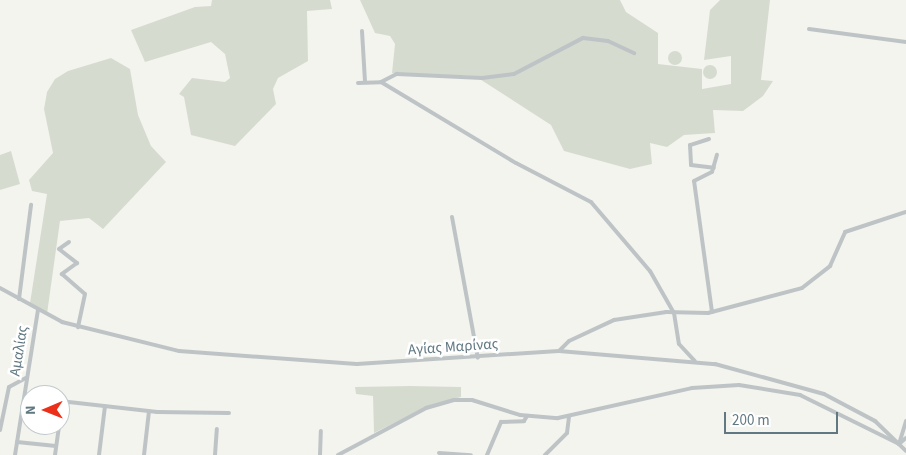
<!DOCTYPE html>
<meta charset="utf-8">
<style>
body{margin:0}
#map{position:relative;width:906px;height:455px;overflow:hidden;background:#f4f4ef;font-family:"Source Sans 3",sans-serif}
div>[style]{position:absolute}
.green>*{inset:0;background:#d6dbd0}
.round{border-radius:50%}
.minor>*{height:4px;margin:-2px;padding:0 2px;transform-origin:2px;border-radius:2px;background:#bec4c6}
span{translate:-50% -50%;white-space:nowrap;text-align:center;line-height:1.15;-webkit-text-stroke:5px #fff;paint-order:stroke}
.street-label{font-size:15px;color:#617882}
.north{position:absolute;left:20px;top:385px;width:50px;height:50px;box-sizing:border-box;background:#fff;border:1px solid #c0c9cd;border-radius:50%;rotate:269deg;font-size:14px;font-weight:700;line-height:20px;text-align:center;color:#617882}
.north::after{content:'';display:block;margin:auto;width:18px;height:22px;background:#eb2f18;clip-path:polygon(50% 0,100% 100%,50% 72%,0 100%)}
.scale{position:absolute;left:724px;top:412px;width:114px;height:22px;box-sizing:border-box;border:2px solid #617882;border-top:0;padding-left:6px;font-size:15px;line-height:18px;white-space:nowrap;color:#617882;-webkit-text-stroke:4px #fff;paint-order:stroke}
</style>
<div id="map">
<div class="green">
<div style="clip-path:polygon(212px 0,330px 0,332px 9px,307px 11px,308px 61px,278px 78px,273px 89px,276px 104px,235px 146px,191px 135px,184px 97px,179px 94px,192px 78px,225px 82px,230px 78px,225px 54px,211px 42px,145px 62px,131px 30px,195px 7px,211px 6px)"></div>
<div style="clip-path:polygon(360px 0,620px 0,626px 12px,658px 33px,658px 64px,702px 69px,702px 89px,731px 84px,731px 56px,704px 60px,710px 10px,720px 0,770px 0,761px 80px,773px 81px,763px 96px,743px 111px,713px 110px,715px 133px,684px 135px,667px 147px,650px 143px,652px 164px,630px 169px,564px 151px,551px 125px,475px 76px,392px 73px,395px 44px,390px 36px,375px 33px)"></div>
<div class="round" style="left:668px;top:51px;width:14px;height:14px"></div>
<div style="clip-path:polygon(111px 58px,130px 69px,138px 115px,151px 146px,166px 162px,103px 229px,89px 218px,60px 221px,47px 314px,30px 303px,47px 194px,32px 191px,29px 180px,53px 153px,44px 109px,47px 92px,55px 79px,68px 71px)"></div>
<div class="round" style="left:703px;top:65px;width:14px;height:14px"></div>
<div style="clip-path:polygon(11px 151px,20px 184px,0 190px,0 155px)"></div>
<div style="clip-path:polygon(410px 386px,461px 387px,461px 397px,428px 406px,374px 433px,373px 396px,356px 394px,355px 387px)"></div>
</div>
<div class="minor">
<div style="left:809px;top:29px;width:98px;rotate:7.6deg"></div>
<div style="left:362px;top:31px;width:51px;rotate:86.6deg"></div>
<div style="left:381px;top:82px;width:18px;rotate:-27deg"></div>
<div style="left:397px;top:74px;width:85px;rotate:2.7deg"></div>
<div style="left:482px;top:78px;width:32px;rotate:-7deg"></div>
<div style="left:514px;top:74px;width:78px;rotate:-27.6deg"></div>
<div style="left:583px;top:38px;width:25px;rotate:7deg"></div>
<div style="left:608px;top:41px;width:29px;rotate:25deg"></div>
<div style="left:358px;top:83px;width:23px;rotate:-2deg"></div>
<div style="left:381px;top:82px;width:157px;rotate:31deg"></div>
<div style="left:516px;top:163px;width:85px;rotate:27.5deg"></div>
<div style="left:591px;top:202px;width:91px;rotate:49.5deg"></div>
<div style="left:650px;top:271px;width:48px;rotate:60.3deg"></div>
<div style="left:674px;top:313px;width:31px;rotate:81deg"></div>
<div style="left:679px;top:344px;width:23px;rotate:47deg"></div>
<div style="left:709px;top:139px;width:20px;rotate:162deg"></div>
<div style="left:690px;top:145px;width:20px;rotate:87deg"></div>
<div style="left:691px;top:165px;width:23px;rotate:7deg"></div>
<div style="left:452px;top:217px;width:143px;rotate:79.6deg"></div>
<div style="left:69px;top:242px;width:12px;rotate:145deg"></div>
<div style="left:59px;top:249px;width:23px;rotate:38deg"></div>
<div style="left:77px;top:263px;width:19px;rotate:144deg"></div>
<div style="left:62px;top:274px;width:30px;rotate:41deg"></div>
<div style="left:85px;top:294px;width:34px;rotate:102deg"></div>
<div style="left:0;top:288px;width:71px;rotate:28.7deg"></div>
<div style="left:62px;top:322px;width:121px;rotate:13.9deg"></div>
<div style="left:179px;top:351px;width:178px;rotate:4.2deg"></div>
<div style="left:357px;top:364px;width:202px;rotate:-3.7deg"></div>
<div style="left:559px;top:351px;width:157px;rotate:4.8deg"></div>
<div style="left:715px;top:364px;width:113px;rotate:15.4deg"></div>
<div style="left:824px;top:394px;width:58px;rotate:27.9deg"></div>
<div style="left:875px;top:421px;width:43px;rotate:44.1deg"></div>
<div style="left:19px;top:299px;width:95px;rotate:-82.7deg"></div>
<div style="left:712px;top:312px;width:132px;rotate:-97.8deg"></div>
<div style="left:694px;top:181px;width:20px;rotate:-27deg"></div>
<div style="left:712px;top:172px;width:18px;rotate:-74deg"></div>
<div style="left:559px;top:351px;width:14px;rotate:-45deg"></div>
<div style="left:569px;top:341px;width:50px;rotate:-25deg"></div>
<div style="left:614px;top:320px;width:53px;rotate:-8.7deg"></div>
<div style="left:666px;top:312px;width:42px;rotate:1.4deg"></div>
<div style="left:708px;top:313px;width:97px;rotate:-14.9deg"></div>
<div style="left:802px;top:288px;width:36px;rotate:-38deg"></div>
<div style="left:830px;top:266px;width:37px;rotate:-66deg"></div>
<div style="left:845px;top:232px;width:64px;rotate:-18.2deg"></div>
<div style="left:60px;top:401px;width:98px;rotate:6.5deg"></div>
<div style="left:157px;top:412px;width:72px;rotate:0.8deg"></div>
<div style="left:60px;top:420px;width:19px;rotate:-81deg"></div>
<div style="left:0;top:430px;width:44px;rotate:-78.2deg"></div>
<div style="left:9px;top:387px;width:19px;rotate:-28deg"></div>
<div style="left:17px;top:442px;width:39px;rotate:6deg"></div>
<div style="left:899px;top:444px;width:24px;rotate:-73deg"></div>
<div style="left:899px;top:444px;width:9px;rotate:-41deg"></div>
<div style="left:439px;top:453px;width:32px;rotate:4deg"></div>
<div style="left:15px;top:455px;width:147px;rotate:-81deg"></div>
<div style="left:55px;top:455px;width:30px;rotate:-82deg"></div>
<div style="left:99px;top:455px;width:49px;rotate:-83deg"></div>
<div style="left:144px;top:455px;width:44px;rotate:-83.5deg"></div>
<div style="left:215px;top:455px;width:26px;rotate:-86deg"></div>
<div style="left:320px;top:455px;width:24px;rotate:-88deg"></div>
<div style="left:338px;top:455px;width:100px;rotate:-28.1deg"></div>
<div style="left:426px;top:408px;width:29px;rotate:-16deg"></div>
<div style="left:454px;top:400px;width:18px"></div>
<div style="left:472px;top:400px;width:50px;rotate:17.4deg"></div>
<div style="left:520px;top:415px;width:38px;rotate:5deg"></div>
<div style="left:558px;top:418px;width:137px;rotate:-12.6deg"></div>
<div style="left:692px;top:388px;width:47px;rotate:-3.7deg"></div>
<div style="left:739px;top:385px;width:62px;rotate:9.3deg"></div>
<div style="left:800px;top:395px;width:110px;rotate:26.3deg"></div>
<div style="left:487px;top:455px;width:36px;rotate:-67deg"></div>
<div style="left:501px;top:422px;width:23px;rotate:-2deg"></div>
<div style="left:524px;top:421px;width:6px;rotate:-59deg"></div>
<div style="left:545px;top:455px;width:31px;rotate:-45deg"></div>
<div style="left:567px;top:433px;width:16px;rotate:-83deg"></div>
</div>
<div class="street-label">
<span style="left:453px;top:347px;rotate:-4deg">Αγίας Μαρίνας</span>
<span style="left:19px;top:351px;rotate:-81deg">Αμαλίας</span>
</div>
<div class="north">N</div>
<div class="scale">200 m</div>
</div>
